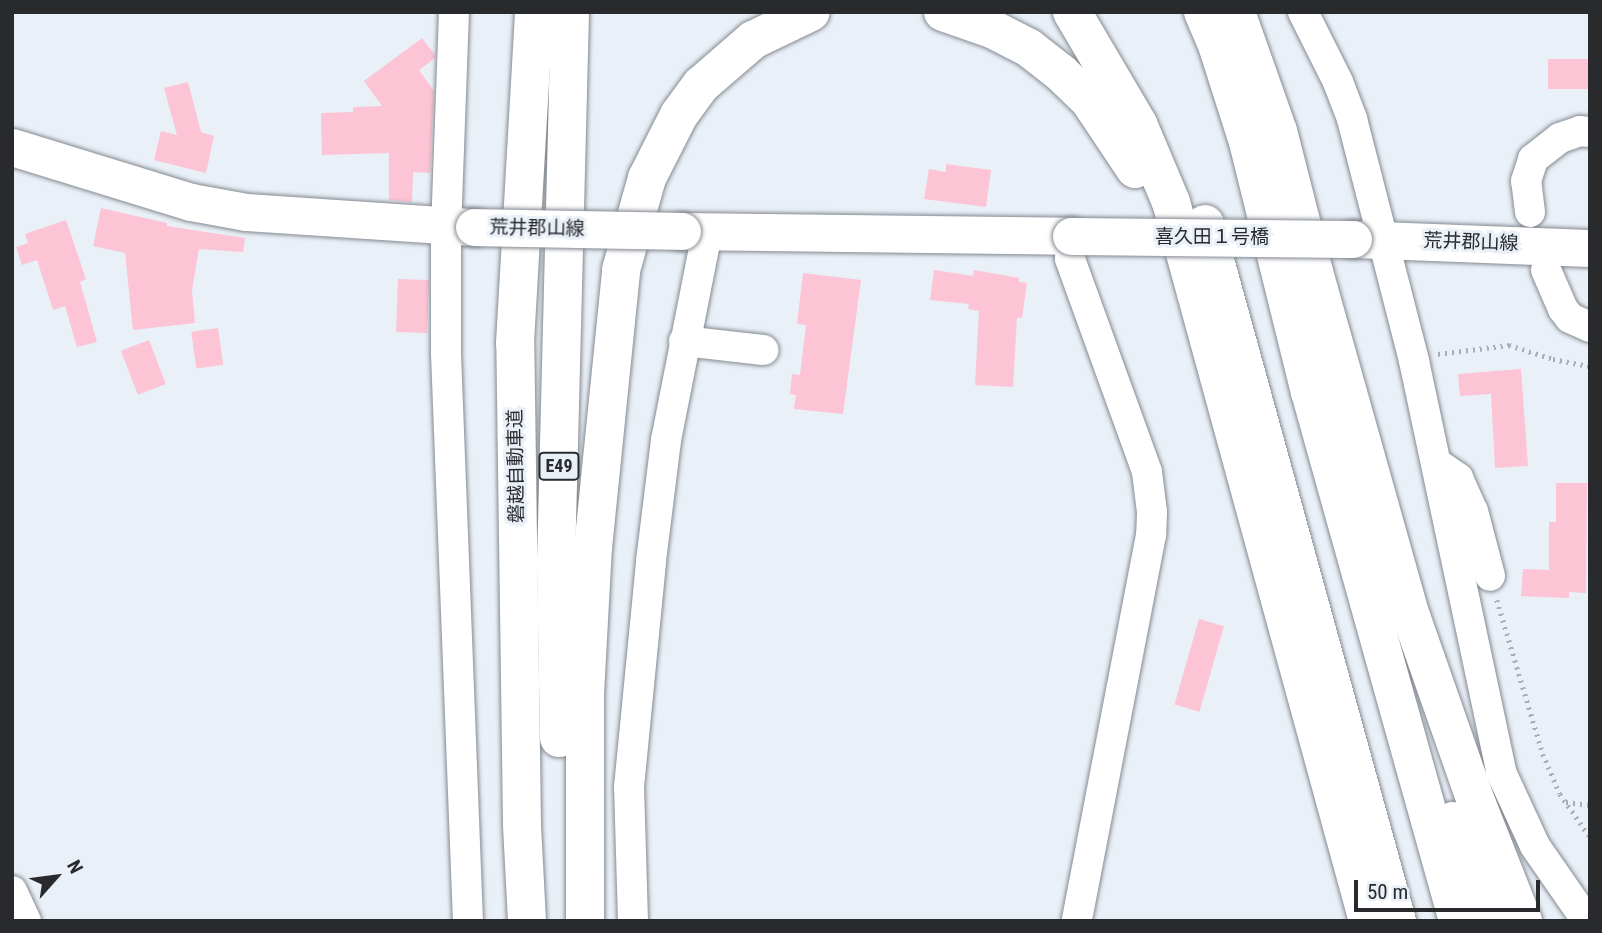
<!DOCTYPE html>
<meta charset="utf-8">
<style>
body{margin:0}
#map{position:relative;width:1602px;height:933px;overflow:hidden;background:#eaf0f8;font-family:"Roboto Condensed","Noto Sans JP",sans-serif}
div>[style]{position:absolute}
.building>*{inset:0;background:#fcc4d4;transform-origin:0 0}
.path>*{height:4.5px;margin-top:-2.25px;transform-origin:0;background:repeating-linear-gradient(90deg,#a9adb4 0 2px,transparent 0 7px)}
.roads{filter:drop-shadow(0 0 2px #848a91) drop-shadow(0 0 2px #848a91)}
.minor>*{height:30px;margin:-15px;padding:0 15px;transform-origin:15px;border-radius:15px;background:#fff}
.major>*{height:37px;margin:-18.5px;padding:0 18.5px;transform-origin:18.5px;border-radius:18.5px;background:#fff}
.highway>*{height:38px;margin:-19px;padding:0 19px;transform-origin:19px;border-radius:19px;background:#fff}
.bridges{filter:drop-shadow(0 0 2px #848a91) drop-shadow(0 0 2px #848a91)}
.major-bridge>*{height:37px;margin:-18.5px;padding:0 18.5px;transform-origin:18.5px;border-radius:18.5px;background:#fff}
span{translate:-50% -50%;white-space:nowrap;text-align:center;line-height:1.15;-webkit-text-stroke:6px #eaf0f8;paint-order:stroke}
.shield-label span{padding:2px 5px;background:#eaf0f8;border:2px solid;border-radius:5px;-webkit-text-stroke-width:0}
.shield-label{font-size:18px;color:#282a2d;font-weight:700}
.street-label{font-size:19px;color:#282a2d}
.frame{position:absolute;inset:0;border:14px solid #282a2d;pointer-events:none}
.north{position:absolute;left:21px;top:842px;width:70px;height:70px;-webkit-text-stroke:5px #eaf0f8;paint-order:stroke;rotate:62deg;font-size:19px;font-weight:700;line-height:28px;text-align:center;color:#282a2d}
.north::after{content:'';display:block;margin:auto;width:24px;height:32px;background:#282a2d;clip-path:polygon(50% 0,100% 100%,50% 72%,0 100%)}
.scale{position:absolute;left:1354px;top:880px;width:186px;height:32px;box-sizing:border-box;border:4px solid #282a2d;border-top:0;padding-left:9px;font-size:21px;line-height:24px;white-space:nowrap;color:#282a2d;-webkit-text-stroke:5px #eaf0f8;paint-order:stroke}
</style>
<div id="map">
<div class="building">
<div style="clip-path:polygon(422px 38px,435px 55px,435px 58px,419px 70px,434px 91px,430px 173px,413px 172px,412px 202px,389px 200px,389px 153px,322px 155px,321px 113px,353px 112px,353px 107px,382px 106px,364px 81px)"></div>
<div style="left:1548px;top:59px;width:42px;height:30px"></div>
<div style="clip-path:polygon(188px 82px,201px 132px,214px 136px,206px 173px,154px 160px,161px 131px,177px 135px,164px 88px)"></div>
<div style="clip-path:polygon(946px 164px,991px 170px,986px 207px,924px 199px,929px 169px,946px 172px)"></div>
<div style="clip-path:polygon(101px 208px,167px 223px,167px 226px,245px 238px,243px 252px,199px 249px,192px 290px,195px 323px,133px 330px,125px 253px,93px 246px)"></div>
<div style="clip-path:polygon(66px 220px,86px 279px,80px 282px,97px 342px,77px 347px,65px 306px,53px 310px,37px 260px,22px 265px,16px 247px,28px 243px,25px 234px)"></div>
<div style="clip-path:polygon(934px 270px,973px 276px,974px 270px,1019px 278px,1019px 282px,1027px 283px,1022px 318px,1017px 318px,1013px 387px,975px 385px,979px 311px,968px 309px,969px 304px,930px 300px)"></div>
<div style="clip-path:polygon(803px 273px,861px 280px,843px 414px,794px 409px,796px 395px,790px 394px,792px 374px,800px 375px,806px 325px,797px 324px)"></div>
<div style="left:398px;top:279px;width:31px;height:53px;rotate:2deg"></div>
<div style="left:218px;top:328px;width:37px;height:27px;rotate:82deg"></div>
<div style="left:149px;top:340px;width:47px;height:30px;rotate:69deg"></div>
<div style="clip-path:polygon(1521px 369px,1528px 466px,1495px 468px,1491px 394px,1460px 396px,1458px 374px)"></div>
<div style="clip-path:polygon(1556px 483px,1587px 483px,1586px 593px,1569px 592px,1569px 598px,1521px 596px,1523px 569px,1549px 570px,1549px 522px,1556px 522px)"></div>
<div style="left:1199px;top:619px;width:26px;height:89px;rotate:16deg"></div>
</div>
<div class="path">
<div style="left:1438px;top:354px;width:72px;rotate:-7.2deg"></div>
<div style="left:1509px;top:345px;width:46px;rotate:17.7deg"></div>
<div style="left:1553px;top:359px;width:38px;rotate:11deg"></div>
<div style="left:1497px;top:600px;width:161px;rotate:73.4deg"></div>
<div style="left:1543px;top:754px;width:43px;rotate:67deg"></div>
<div style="left:1560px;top:794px;width:52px;rotate:55.1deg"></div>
<div style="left:1566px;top:802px;width:24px;rotate:7deg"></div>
</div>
<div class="roads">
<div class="minor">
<div style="left:454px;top:12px;width:214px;rotate:92.1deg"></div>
<div style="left:446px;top:226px;width:128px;rotate:90deg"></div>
<div style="left:446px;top:354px;width:567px;rotate:87.78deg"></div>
<div style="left:1303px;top:12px;width:78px;rotate:63.4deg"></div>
<div style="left:1338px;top:82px;width:40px;rotate:69deg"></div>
<div style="left:1352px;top:119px;width:250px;rotate:75.6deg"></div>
<div style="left:1414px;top:361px;width:420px;rotate:78deg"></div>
<div style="left:1501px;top:772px;width:81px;rotate:65.3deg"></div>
<div style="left:1535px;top:846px;width:91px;rotate:55.3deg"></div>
<div style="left:1530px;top:212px;width:31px;rotate:-97deg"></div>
<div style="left:1526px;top:181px;width:23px;rotate:-72deg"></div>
<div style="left:1533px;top:159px;width:34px;rotate:-38deg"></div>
<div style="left:1560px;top:138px;width:21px;rotate:-19deg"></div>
<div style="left:1580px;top:131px;width:10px;rotate:6deg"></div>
<div style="left:1071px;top:236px;width:23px;rotate:92deg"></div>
<div style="left:1070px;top:259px;width:226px;rotate:70.1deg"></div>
<div style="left:1147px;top:472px;width:40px;rotate:82.9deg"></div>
<div style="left:1152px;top:512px;width:23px;rotate:92deg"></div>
<div style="left:1151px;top:535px;width:393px;rotate:100.9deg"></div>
<div style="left:1546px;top:270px;width:43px;rotate:66.4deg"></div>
<div style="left:1563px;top:309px;width:11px;rotate:52deg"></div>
<div style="left:1570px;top:318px;width:22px;rotate:24deg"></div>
<div style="left:684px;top:341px;width:80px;rotate:6.5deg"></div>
<div style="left:1436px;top:463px;width:27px;rotate:34deg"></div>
<div style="left:1458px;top:478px;width:36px;rotate:66deg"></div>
<div style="left:1473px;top:511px;width:67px;rotate:75.3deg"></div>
<div style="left:12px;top:891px;width:33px;rotate:65deg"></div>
<div style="left:633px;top:921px;width:134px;rotate:-91.7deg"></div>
<div style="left:629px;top:787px;width:227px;rotate:-84.4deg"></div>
<div style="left:651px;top:561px;width:122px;rotate:-82.9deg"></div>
<div style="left:666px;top:440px;width:211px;rotate:-78.8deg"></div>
</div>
<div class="major">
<div style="left:12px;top:147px;width:187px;rotate:17.1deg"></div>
<div style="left:191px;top:202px;width:56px;rotate:10.3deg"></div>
<div style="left:246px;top:212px;width:228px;rotate:3.8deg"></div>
<div style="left:682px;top:231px;width:389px;rotate:0.7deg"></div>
<div style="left:1353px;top:239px;width:237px;rotate:2.2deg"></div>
</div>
<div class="highway">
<div style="left:943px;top:12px;width:54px;rotate:19.4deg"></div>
<div style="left:994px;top:30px;width:39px;rotate:27deg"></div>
<div style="left:1029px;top:48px;width:41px;rotate:38deg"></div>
<div style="left:1061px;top:73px;width:39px;rotate:44deg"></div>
<div style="left:1089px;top:100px;width:83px;rotate:56.3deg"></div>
<div style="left:1072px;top:12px;width:130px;rotate:59.5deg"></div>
<div style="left:1138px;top:124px;width:85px;rotate:67.1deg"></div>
<div style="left:1171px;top:202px;width:745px;rotate:74.68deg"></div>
<div style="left:1203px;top:12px;width:39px;rotate:67deg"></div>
<div style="left:1218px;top:48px;width:99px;rotate:72.3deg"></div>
<div style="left:1248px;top:142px;width:258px;rotate:76.1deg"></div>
<div style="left:1310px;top:392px;width:549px;rotate:74.37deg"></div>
<div style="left:1236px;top:12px;width:126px;rotate:70.6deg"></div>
<div style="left:1278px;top:131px;width:146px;rotate:75.7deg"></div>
<div style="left:1314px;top:272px;width:357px;rotate:74.3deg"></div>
<div style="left:1411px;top:616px;width:199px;rotate:70.7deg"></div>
<div style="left:1477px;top:804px;width:126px;rotate:68.5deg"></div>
<div style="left:1205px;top:224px;width:723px;rotate:74.6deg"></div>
<div style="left:559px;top:738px;width:176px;rotate:-91deg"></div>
<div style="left:556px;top:562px;width:550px;rotate:-88.54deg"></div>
<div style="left:1453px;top:821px;width:108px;rotate:68.2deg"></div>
<div style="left:527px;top:921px;width:97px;rotate:-93deg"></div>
<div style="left:522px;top:824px;width:481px;rotate:-90.8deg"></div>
<div style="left:515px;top:343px;width:332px;rotate:-86.7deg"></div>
<div style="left:585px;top:921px;width:227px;rotate:-90deg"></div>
<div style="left:585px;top:694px;width:146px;rotate:-86.9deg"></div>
<div style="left:593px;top:548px;width:279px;rotate:-84.2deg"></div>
<div style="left:621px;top:270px;width:96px;rotate:-74.2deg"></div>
<div style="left:647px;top:178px;width:71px;rotate:-63.1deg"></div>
<div style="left:679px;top:115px;width:37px;rotate:-54deg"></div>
<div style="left:701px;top:85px;width:69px;rotate:-40.9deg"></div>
<div style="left:753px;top:40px;width:64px;rotate:-25.8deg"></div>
</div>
</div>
<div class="bridges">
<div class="major-bridge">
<div style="left:474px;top:227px;width:208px;rotate:1.1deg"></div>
<div style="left:1071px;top:236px;width:282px;rotate:0.6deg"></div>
</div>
</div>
<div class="shield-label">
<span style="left:559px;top:466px">E49</span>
</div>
<div class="street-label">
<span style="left:537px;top:228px;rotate:1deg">荒井郡山線</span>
<span style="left:1212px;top:237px">喜久田１号橋</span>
<span style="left:1471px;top:242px;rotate:2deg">荒井郡山線</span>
<span style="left:516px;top:466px;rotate:-91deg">磐越自動車道</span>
</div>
<div class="frame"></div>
<div class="north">N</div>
<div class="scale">50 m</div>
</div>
